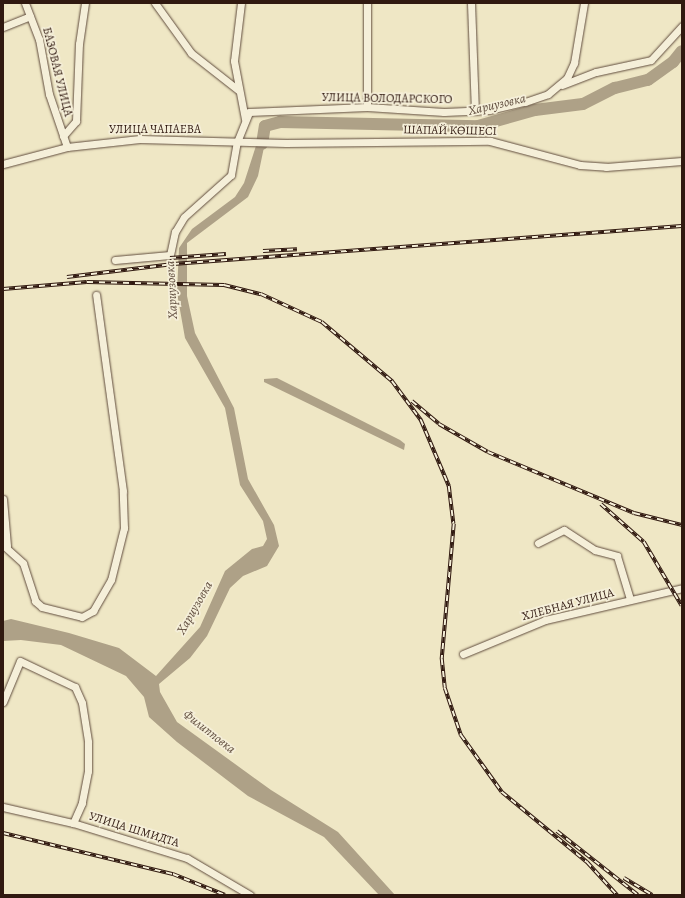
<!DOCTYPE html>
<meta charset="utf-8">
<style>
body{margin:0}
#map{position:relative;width:685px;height:898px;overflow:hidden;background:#efe7c5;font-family:Alegreya,serif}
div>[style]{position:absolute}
.water>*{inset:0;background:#aea187}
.river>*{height:12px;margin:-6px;padding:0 6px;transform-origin:6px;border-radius:6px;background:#aea187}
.roads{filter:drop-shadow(0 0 1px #604c3d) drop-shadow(0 0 1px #604c3d)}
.minor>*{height:7px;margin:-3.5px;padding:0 3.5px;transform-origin:3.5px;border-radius:3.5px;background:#f5efd9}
.rail>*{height:3.5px;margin-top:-1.75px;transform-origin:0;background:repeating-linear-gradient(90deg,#f5efd9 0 6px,#301910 0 12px);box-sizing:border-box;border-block:1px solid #301910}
span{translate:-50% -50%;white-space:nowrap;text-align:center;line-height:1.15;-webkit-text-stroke:3.5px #f5efd9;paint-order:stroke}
.street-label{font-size:12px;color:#301910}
.water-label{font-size:13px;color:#624f40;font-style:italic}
.frame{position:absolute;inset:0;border:4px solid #301910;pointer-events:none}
</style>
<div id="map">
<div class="water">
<div style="clip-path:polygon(262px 127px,268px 128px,258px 176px,248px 197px,187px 243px,187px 296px,195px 333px,234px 408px,248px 479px,274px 525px,279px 546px,267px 566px,243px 576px,230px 588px,207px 636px,190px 658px,159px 684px,160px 692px,177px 722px,271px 790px,338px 832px,395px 895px,379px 895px,324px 837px,248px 796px,177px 742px,149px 717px,144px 697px,126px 676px,61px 645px,21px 640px,3px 641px,3px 621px,11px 619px,69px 633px,119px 648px,156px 676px,200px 627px,225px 571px,252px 549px,263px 546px,267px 539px,263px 521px,240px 485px,225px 408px,185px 338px,177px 293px,179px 248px,192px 229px,235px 197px,244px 183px)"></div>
<div style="clip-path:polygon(277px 378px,400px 440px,405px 444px,404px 450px,264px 382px,264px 379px)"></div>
</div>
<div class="river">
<div style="left:262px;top:144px;width:18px;rotate:-81deg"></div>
<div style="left:265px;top:126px;width:16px;rotate:-15deg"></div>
<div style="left:280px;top:122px;width:198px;rotate:1.2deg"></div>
<div style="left:478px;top:126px;width:59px;rotate:-15.7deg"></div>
<div style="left:535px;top:110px;width:48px;rotate:-7.1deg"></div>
<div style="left:583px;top:104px;width:36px;rotate:-27deg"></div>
<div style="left:615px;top:88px;width:34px;rotate:-14deg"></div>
<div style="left:648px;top:80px;width:31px;rotate:-36deg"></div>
<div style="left:673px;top:62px;width:14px;rotate:-51deg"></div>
</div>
<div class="roads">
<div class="minor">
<div style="left:25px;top:3px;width:39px;rotate:69deg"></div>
<div style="left:39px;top:39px;width:56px;rotate:79.7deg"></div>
<div style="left:49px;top:94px;width:56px;rotate:71.2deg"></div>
<div style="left:155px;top:3px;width:62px;rotate:54.2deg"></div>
<div style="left:191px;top:53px;width:60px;rotate:38.2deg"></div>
<div style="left:241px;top:3px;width:58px;rotate:96.9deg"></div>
<div style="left:234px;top:61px;width:59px;rotate:79.3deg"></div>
<div style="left:367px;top:3px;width:104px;rotate:90deg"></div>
<div style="left:471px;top:3px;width:108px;rotate:87.9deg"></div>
<div style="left:3px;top:27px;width:29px;rotate:-22deg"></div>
<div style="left:562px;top:85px;width:36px;rotate:-21deg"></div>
<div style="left:596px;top:72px;width:56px;rotate:-12.3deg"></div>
<div style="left:651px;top:60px;width:46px;rotate:-47.6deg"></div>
<div style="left:63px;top:136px;width:20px;rotate:-49deg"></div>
<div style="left:76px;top:121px;width:77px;rotate:-87.8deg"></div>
<div style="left:79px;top:44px;width:41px;rotate:-81.7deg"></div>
<div style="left:3px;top:164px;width:66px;rotate:-14.9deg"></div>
<div style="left:67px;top:147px;width:73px;rotate:-6.3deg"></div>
<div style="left:140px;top:139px;width:146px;rotate:1.6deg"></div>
<div style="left:286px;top:143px;width:204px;rotate:-0.6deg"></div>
<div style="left:490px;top:141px;width:93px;rotate:14.9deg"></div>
<div style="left:580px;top:165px;width:26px;rotate:4deg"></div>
<div style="left:606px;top:167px;width:76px;rotate:-4.5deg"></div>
<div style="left:115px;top:260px;width:55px;rotate:-5.2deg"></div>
<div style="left:170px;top:255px;width:24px;rotate:-78deg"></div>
<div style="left:175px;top:232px;width:17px;rotate:-59deg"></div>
<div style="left:184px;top:217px;width:63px;rotate:-41.8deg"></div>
<div style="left:231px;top:175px;width:34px;rotate:-80deg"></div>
<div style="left:237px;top:142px;width:32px;rotate:-68deg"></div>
<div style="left:249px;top:112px;width:118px;rotate:-2.4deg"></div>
<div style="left:367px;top:107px;width:77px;rotate:3.7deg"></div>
<div style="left:444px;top:112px;width:45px;rotate:-2.5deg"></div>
<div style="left:489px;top:110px;width:37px;rotate:-13deg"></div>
<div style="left:525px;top:102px;width:24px;rotate:-19deg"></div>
<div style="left:548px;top:94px;width:25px;rotate:-40deg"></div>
<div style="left:567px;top:78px;width:17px;rotate:-65deg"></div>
<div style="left:574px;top:63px;width:61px;rotate:-80.5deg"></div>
<div style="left:3px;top:499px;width:47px;rotate:85.1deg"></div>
<div style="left:538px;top:543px;width:29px;rotate:-27deg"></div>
<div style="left:564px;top:530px;width:37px;rotate:33deg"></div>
<div style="left:595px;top:550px;width:23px;rotate:15deg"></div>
<div style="left:617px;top:556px;width:45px;rotate:73.2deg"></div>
<div style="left:3px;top:545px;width:27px;rotate:42deg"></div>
<div style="left:23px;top:563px;width:40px;rotate:72deg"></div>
<div style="left:35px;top:601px;width:9px;rotate:41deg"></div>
<div style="left:42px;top:607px;width:41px;rotate:14deg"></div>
<div style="left:82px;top:617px;width:13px;rotate:-29deg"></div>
<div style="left:93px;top:611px;width:36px;rotate:-60deg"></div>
<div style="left:111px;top:580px;width:54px;rotate:-76deg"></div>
<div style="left:124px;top:528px;width:37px;rotate:-92deg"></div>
<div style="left:123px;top:491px;width:198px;rotate:-97.8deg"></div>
<div style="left:463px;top:654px;width:89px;rotate:-22.5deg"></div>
<div style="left:545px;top:620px;width:141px;rotate:-13.1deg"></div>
<div style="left:3px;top:702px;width:44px;rotate:-67.5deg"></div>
<div style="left:20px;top:661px;width:61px;rotate:25.3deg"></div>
<div style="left:75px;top:687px;width:17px;rotate:66deg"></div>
<div style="left:82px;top:703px;width:39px;rotate:81deg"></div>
<div style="left:88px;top:742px;width:29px;rotate:90deg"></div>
<div style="left:88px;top:771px;width:33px;rotate:101deg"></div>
<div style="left:82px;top:803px;width:22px;rotate:114deg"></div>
<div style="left:3px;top:807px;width:72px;rotate:12.9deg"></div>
<div style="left:73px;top:823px;width:119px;rotate:17.1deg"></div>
<div style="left:187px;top:858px;width:73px;rotate:30.4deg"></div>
</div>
</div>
<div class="rail">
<div style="left:263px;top:251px;width:34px;rotate:-3deg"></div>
<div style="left:170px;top:258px;width:56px;rotate:-4.1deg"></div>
<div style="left:67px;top:277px;width:107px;rotate:-7deg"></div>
<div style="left:173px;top:264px;width:510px;rotate:-4.27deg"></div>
<div style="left:3px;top:289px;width:84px;rotate:-4.8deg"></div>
<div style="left:87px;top:282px;width:137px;rotate:1.3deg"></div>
<div style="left:224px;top:285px;width:38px;rotate:14deg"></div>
<div style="left:261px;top:294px;width:67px;rotate:24.7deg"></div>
<div style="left:322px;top:322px;width:92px;rotate:40.1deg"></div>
<div style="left:392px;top:381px;width:49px;rotate:53.4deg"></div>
<div style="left:421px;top:420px;width:72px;rotate:67deg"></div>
<div style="left:449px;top:486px;width:38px;rotate:83deg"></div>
<div style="left:454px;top:524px;width:136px;rotate:95.1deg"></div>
<div style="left:442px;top:659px;width:29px;rotate:84deg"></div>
<div style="left:445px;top:688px;width:50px;rotate:71.2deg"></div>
<div style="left:461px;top:735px;width:70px;rotate:54.3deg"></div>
<div style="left:502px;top:792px;width:110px;rotate:39.5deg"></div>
<div style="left:587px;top:862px;width:45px;rotate:47.7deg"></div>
<div style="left:412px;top:401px;width:35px;rotate:40deg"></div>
<div style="left:439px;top:424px;width:56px;rotate:29.7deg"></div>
<div style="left:488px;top:452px;width:158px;rotate:22.7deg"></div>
<div style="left:634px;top:513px;width:49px;rotate:14deg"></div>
<div style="left:601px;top:504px;width:57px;rotate:41.5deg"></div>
<div style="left:644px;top:542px;width:74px;rotate:59.3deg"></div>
<div style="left:557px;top:831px;width:103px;rotate:38.3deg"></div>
<div style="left:3px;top:833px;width:175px;rotate:13.6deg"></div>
<div style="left:173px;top:874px;width:56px;rotate:22deg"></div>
<div style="left:624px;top:878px;width:33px;rotate:31deg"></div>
</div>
<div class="street-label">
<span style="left:57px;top:72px;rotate:76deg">БАЗОВАЯ УЛИЦА</span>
<span style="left:387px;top:99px;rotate:1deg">УЛИЦА ВОЛОДАРСКОГО</span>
<span style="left:155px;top:130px">УЛИЦА ЧАПАЕВА</span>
<span style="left:450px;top:131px;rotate:1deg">ШАПАЙ КӨШЕСІ</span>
<span style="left:568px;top:605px;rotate:-15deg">ХЛЕБНАЯ УЛИЦА</span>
<span style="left:134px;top:830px;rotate:17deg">УЛИЦА ШМИДТА</span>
</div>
<div class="water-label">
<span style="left:497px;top:105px;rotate:-13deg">Хариузовка</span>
<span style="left:172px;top:290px;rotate:-93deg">Хариузовка</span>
<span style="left:195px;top:608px;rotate:-60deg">Хариузовка</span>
<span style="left:209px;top:732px;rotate:38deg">Филипповка</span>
</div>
<div class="frame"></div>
</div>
